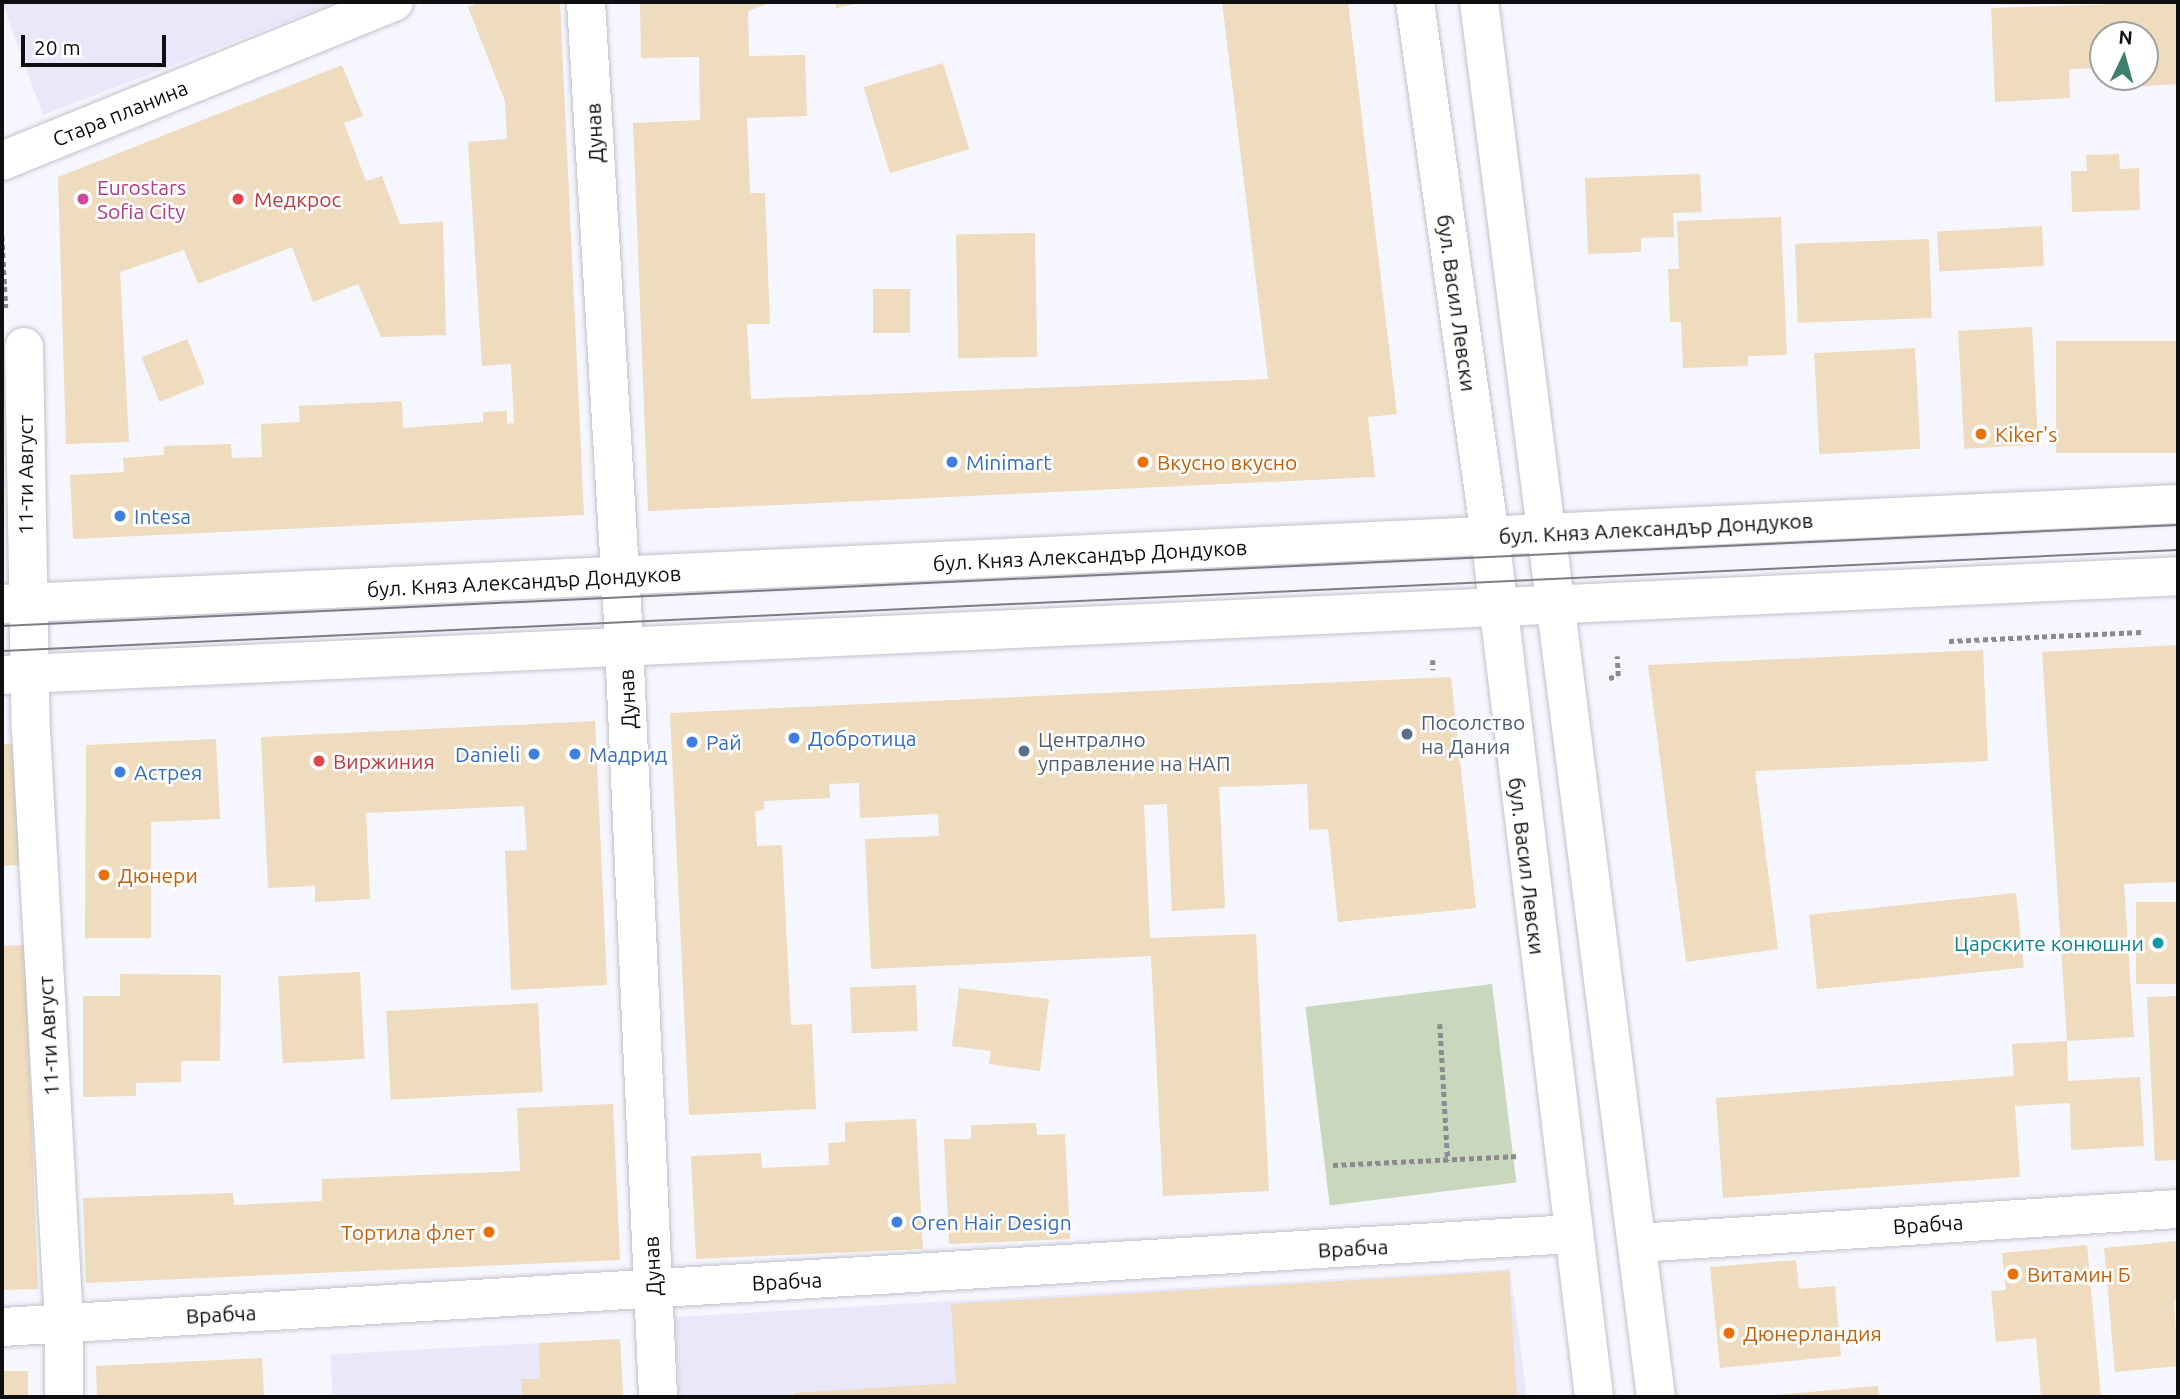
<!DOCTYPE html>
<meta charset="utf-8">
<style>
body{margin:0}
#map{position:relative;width:2180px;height:1399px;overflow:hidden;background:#f6f6ff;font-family:Ubuntu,sans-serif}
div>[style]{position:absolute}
.built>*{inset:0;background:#e8e8fa;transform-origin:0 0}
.green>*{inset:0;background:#c9d8bd;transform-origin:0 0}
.building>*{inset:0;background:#efdbbd;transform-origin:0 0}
.path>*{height:4.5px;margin-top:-2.25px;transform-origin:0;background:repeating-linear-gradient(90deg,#8a8a90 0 5px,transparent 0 8.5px)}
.roads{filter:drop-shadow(0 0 2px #c0c1ca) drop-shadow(0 0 2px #c0c1ca)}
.minor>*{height:38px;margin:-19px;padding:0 19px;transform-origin:19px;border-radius:19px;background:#fff}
.major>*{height:38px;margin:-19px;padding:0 19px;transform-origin:19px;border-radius:19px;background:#fff}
.tram>*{height:2px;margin:-1px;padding:0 1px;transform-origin:1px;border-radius:1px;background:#7c7c82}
.dots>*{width:19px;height:19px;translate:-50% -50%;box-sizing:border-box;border:4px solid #fff;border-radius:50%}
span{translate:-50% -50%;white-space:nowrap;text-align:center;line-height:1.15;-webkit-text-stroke:5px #fff;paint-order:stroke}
.street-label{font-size:21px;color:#0f0f12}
.hotel-label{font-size:21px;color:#b23c85}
.left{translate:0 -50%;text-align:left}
.health-label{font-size:21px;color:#be3a42}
.food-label{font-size:21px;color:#c56008}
.right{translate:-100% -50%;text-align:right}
.shop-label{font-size:21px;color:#366cbe}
.service-label{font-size:21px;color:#4e5e75}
.culture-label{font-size:21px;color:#0d838f}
.frame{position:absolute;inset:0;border:4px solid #0f0f12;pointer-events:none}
.north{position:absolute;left:2089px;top:21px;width:70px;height:70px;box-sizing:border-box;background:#fff;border:2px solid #9f9fa0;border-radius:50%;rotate:5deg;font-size:19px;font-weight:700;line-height:28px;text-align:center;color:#0f0f12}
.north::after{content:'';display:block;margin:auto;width:24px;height:32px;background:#3f7f6d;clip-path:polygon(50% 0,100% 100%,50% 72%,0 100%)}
.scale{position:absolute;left:21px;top:35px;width:145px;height:32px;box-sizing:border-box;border:4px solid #0f0f12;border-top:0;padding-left:9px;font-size:21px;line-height:24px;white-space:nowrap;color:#0f0f12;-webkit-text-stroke:5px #fff;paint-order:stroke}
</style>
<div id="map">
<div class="built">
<div style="clip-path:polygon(2px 2px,337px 2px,43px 115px)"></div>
<div style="clip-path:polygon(1510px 1269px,1527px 1397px,679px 1397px,675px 1317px)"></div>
<div style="left:620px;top:1339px;width:58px;height:290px;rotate:87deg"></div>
</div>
<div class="green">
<div style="left:1492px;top:984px;width:200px;height:188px;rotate:83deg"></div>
</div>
<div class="building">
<div style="clip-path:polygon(482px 2px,560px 2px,584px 515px,73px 539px,70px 475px,124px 472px,123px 458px,164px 455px,164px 446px,231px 444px,232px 458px,262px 457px,261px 424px,300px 422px,299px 406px,402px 401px,403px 428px,483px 422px,483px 412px,507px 411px,507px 424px,514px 423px,511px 364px,482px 366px,468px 142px,507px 139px,505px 101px,468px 7px)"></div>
<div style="clip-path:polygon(640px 2px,772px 2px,748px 11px,749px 56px,805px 55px,807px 116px,747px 118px,750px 193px,765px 193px,770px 324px,747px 324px,751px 399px,1268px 379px,1222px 2px,1348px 2px,1397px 414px,1368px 417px,1375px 477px,648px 511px,633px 123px,700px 120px,699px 57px,641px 58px)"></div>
<div style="clip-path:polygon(835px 2px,860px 2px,860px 3px,836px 8px)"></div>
<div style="clip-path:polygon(2178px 2px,2178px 84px,2114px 88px,2114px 77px,2145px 77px,2145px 35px,2103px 35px,2103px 68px,2069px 69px,2070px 98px,1995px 102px,1991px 8px)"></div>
<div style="left:943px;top:63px;width:90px;height:83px;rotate:73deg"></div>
<div style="clip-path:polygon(342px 65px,363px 116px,344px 123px,366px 181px,382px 176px,400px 224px,443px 222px,446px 335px,381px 337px,358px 284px,313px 302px,292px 247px,198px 284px,184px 250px,120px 272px,129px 442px,66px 444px,58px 177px)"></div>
<div style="clip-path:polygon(2119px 154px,2120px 169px,2139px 168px,2140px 210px,2072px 212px,2071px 171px,2087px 171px,2086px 155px)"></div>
<div style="clip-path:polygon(1700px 174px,1702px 212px,1673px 213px,1674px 237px,1641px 238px,1641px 252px,1588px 254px,1585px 178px)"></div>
<div style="clip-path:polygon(1781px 217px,1787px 355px,1748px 356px,1748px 366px,1683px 368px,1681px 322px,1670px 322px,1668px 269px,1679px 269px,1677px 221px)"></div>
<div style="left:2042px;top:226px;width:40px;height:105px;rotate:87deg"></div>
<div style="left:1035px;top:233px;width:124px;height:79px;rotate:89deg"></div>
<div style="left:1929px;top:239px;width:79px;height:134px;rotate:88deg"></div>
<div style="left:873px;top:289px;width:37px;height:44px"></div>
<div style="left:2032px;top:327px;width:118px;height:74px;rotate:87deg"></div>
<div style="left:187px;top:339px;width:48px;height:49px;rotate:68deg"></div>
<div style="left:2178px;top:341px;width:112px;height:122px;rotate:90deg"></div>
<div style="left:1915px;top:348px;width:101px;height:101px;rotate:87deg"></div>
<div style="clip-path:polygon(2178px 645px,2178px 882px,2124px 884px,2134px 1037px,2067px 1041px,2042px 652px)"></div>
<div style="clip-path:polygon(1983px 650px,1988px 761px,1755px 771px,1778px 949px,1686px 962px,1648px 665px)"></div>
<div style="clip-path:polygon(1451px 677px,1476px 908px,1338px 922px,1328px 829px,1309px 830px,1307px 784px,1219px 787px,1225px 908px,1172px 911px,1167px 804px,1144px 805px,1150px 938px,1256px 934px,1269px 1191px,1163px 1196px,1151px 956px,871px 969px,865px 839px,939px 836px,938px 814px,860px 818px,859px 783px,829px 784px,830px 798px,764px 801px,764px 810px,755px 811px,757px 846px,782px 845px,791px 1025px,812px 1024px,816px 1109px,689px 1115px,670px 713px)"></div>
<div style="clip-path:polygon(595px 721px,607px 985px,511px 990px,505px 851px,527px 850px,524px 806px,366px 813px,370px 899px,315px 902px,315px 886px,268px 888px,261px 737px)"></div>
<div style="clip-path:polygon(216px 739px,220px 819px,151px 822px,151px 938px,85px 938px,86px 745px)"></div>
<div style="clip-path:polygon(18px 743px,22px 865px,2px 866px,2px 744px)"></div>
<div style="left:2016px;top:893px;width:75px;height:208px;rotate:84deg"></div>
<div style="left:2178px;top:902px;width:82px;height:42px;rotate:90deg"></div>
<div style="clip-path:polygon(25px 945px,38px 1289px,2px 1290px,2px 946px)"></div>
<div style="left:360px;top:972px;width:87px;height:82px;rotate:87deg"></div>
<div style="clip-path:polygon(120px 974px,221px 975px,220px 1061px,181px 1061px,181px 1082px,136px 1083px,136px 1096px,83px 1097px,83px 996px,120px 996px)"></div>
<div style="left:916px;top:985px;width:46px;height:66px;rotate:88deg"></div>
<div style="clip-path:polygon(959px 988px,1049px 999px,1040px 1071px,989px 1064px,991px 1051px,952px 1046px)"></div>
<div style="clip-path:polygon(2178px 996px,2178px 1160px,2155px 1161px,2147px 997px)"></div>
<div style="left:538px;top:1003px;width:89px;height:152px;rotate:87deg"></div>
<div style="clip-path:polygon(2067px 1041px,2068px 1081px,2140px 1077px,2144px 1146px,2071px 1150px,2070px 1103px,2015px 1106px,2020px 1177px,1723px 1198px,1716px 1098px,2014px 1076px,2012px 1044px)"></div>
<div style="clip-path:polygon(613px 1104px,620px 1260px,86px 1283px,83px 1198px,233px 1193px,234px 1205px,322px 1201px,322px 1179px,520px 1171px,517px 1108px)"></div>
<div style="clip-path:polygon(916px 1119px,923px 1249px,696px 1259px,691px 1156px,761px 1153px,762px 1168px,829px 1165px,828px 1143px,845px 1142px,845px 1122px)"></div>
<div style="clip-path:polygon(1036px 1123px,1037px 1135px,1065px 1134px,1070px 1239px,949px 1244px,944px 1139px,971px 1139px,971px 1125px)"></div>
<div style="clip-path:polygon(2178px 1241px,2178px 1299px,2174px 1300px,2178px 1366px,2115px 1372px,2104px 1248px)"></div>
<div style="clip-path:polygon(2087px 1245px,2101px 1397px,2041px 1397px,2036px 1338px,1996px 1342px,1991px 1291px,2006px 1290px,2002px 1253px)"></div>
<div style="clip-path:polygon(1796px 1260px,1799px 1289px,1835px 1286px,1841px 1356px,1720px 1368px,1710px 1267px)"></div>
<div style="clip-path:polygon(1509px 1271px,1517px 1397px,794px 1397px,794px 1393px,956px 1383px,951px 1304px)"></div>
<div style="clip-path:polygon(620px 1339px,623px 1397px,522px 1397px,521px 1379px,540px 1379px,539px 1343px)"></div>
<div style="clip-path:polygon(262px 1358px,264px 1397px,97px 1397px,96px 1366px)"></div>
<div style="left:28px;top:1371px;width:26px;height:26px;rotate:90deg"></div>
<div style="clip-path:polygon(1878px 1386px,1879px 1397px,1774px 1397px,1774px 1395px)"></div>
</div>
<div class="path">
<div style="left:2px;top:236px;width:72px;rotate:86.8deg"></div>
<div style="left:1949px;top:641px;width:193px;rotate:-2.7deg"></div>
<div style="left:1433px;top:660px;width:10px;rotate:90deg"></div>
<div style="left:1609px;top:678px;width:9px;rotate:-13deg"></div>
<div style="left:1618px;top:676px;width:20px;rotate:-93deg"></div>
<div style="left:1440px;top:1024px;width:137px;rotate:86.7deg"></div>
<div style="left:1333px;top:1165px;width:186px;rotate:-2.8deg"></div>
</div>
<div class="roads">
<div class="minor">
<div style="left:586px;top:2px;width:621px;rotate:86.58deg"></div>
<div style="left:623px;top:622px;width:776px;rotate:87.41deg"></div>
<div style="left:2px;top:161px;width:423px;rotate:-22.1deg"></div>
<div style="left:24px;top:347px;width:383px;rotate:89deg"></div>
<div style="left:31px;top:730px;width:594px;rotate:86.81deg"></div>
<div style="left:64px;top:1323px;width:74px;rotate:90deg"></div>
<div style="left:1637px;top:1243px;width:542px;rotate:-3.6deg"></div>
<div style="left:2px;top:1327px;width:1574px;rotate:-3.39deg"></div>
</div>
<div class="major">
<div style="left:1415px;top:2px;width:539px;rotate:82.01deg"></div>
<div style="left:1490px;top:536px;width:867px;rotate:83.11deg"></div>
<div style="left:1479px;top:2px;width:1406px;rotate:82.77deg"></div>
<div style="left:2px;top:604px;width:2178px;rotate:-2.63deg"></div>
<div style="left:2px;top:675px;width:2178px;rotate:-2.6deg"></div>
</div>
</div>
<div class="tram">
<div style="left:2px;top:626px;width:2178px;rotate:-2.66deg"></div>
<div style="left:2px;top:651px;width:2178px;rotate:-2.66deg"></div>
</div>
<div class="dots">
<div style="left:83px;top:199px;background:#d1479c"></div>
<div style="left:238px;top:199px;background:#e0444e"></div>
<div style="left:1981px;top:434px;background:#e8710a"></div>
<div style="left:952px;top:462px;background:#3f7fe0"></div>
<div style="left:1143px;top:462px;background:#e8710a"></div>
<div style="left:120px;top:516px;background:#3f7fe0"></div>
<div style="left:1407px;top:734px;background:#5c6f8a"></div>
<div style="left:794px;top:738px;background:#3f7fe0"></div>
<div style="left:692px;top:742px;background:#3f7fe0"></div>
<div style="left:1024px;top:751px;background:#5c6f8a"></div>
<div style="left:534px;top:754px;background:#3f7fe0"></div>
<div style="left:575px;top:754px;background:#3f7fe0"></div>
<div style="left:319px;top:761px;background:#e0444e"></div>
<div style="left:120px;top:772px;background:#3f7fe0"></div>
<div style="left:104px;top:875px;background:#e8710a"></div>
<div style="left:2158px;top:943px;background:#0f9aa8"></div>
<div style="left:897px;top:1222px;background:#3f7fe0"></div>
<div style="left:489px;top:1232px;background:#e8710a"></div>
<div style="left:2013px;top:1274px;background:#e8710a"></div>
<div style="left:1729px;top:1333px;background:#e8710a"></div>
</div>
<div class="street-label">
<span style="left:120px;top:113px;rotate:-22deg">Стара планина</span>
<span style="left:594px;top:133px;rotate:-93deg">Дунав</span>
<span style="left:1457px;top:303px;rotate:82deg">бул. Васил Левски</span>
<span style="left:25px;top:475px;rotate:-90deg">11-ти Август</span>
<span style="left:1656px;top:528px;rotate:-3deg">бул. Княз Александър Дондуков</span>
<span style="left:1090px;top:555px;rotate:-3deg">бул. Княз Александър Дондуков</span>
<span style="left:524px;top:581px;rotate:-3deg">бул. Княз Александър Дондуков</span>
<span style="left:627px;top:699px;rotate:-93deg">Дунав</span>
<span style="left:1527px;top:866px;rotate:83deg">бул. Васил Левски</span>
<span style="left:48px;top:1036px;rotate:-93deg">11-ти Август</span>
<span style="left:1928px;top:1224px;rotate:-4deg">Врабча</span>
<span style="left:1353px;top:1248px;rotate:-3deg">Врабча</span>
<span style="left:652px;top:1266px;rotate:-93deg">Дунав</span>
<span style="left:787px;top:1281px;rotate:-3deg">Врабча</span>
<span style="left:221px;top:1314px;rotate:-3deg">Врабча</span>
</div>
<div class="hotel-label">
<span class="left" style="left:97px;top:199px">Eurostars<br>Sofia City</span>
</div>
<div class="health-label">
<span class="left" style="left:254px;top:199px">Медкрос</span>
<span class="left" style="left:333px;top:761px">Виржиния</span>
</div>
<div class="food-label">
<span class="left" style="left:1995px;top:434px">Kiker's</span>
<span class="left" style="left:1157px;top:462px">Вкусно вкусно</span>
<span class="left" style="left:118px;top:875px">Дюнери</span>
<span class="right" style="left:475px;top:1232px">Тортила флет</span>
<span class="left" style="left:2027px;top:1274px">Витамин Б</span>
<span class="left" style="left:1743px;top:1333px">Дюнерландия</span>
</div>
<div class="shop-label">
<span class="left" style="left:966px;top:462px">Minimart</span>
<span class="left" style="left:134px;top:516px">Intesa</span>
<span class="left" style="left:808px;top:738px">Добротица</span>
<span class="left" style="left:706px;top:742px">Рай</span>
<span class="right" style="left:520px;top:754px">Danieli</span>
<span class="left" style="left:589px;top:754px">Мадрид</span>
<span class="left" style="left:134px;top:772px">Астрея</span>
<span class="left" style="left:911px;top:1222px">Oren Hair Design</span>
</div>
<div class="service-label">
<span class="left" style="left:1421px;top:734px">Посолство<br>на Дания</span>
<span class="left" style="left:1038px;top:751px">Централно<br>управление на НАП</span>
</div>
<div class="culture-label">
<span class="right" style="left:2144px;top:943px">Царските конюшни</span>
</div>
<div class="frame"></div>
<div class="north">N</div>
<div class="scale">20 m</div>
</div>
